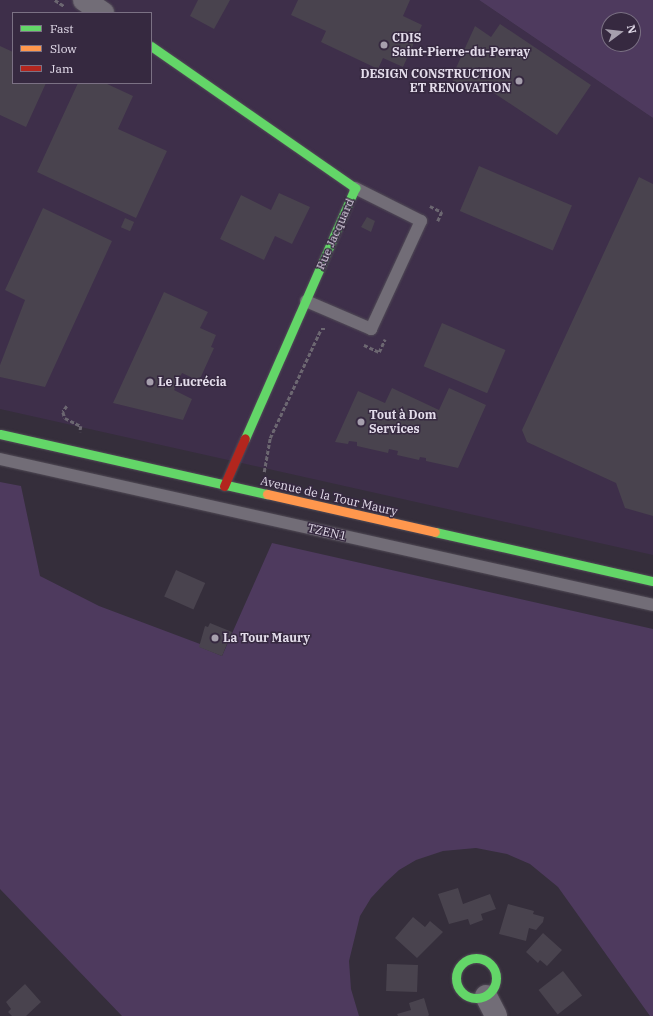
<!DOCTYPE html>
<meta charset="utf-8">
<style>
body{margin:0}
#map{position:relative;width:653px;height:1016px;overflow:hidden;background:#352e3b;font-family:"IBM Plex Serif",serif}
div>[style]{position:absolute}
.built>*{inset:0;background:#3e2f4a}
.green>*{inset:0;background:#4e3a5e}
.building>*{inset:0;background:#49434e;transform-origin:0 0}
.path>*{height:2.5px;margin-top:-1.25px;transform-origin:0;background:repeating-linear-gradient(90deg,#6c6771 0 4px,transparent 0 6px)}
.roads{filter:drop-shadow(0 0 1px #514b56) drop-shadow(0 0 1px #514b56)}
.lane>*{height:12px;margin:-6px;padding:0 6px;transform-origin:6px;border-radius:6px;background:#726d77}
.street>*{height:22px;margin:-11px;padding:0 11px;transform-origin:11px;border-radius:11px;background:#726d77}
.fast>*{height:9px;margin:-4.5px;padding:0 4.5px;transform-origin:4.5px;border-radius:4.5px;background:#63d668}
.fast>.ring{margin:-4.5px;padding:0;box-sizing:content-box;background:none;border:9px solid #63d668;border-radius:50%}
.slow>*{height:9px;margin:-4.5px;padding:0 4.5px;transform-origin:4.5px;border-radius:4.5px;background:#ff974d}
.jam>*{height:9px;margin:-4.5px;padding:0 4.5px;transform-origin:4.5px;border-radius:4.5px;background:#b3261e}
.dots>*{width:11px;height:11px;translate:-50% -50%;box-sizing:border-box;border:2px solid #362940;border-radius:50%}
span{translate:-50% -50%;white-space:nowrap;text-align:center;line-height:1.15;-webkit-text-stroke:3px #362940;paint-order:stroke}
.poi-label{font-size:12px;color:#e3dcea;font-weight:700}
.left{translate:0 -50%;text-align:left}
.right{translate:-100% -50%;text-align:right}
.street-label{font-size:12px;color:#e3dcea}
.legend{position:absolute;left:12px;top:12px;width:140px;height:72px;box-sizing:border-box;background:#362940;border:1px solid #7b7184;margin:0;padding:5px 7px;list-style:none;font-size:12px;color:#e3dcea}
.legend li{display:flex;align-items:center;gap:8px;height:20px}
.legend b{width:20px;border:1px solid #7b7184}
.north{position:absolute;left:601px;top:12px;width:40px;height:40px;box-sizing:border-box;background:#362940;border:1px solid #7b7184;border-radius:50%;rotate:75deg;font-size:11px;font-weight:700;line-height:16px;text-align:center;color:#e3dcea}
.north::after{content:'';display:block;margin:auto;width:14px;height:18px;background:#a69fad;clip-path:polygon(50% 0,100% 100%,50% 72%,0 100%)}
</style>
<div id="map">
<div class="built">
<div style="clip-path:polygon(evenodd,0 0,479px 0,653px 118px,653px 555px,0 409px,0 0,13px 13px,151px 13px,151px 83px,13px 83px,13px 13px)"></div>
</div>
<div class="green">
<div style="clip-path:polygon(evenodd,479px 0,653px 0,653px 118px,647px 114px,479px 0,609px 20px,633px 20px,633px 44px,609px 44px,609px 20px)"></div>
<div style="clip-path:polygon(0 482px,21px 486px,40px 576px,99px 606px,200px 644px,200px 647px,222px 656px,272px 543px,653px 629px,653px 1016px,650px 1016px,558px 887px,530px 864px,507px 854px,476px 848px,443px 851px,416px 860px,399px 870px,385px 883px,371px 898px,360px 916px,349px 961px,351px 989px,359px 1016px,122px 1016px,0 889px)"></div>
</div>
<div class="building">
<div style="clip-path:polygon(198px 0,230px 0,214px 29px,190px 16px)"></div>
<div style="clip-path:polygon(298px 0,410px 0,403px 16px,422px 25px,403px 67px,383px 58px,378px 69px,321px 42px,326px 31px,291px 15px)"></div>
<div style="clip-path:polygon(500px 24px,591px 85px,557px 135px,479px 83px,471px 94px,451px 79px,475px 26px,491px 37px)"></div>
<div style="clip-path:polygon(0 46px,13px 52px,13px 83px,46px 83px,26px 127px,0 115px)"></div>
<div style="clip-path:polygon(78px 83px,105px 83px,133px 96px,118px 129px,167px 151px,136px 218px,37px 172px)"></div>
<div style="left:479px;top:166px;width:101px;height:49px;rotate:23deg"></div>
<div style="clip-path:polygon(639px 177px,653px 184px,653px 516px,625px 508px,616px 483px,527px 442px,522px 430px)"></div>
<div style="clip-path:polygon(279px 193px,310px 207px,292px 244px,275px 236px,264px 260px,220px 239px,241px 195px,271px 210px)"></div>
<div style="clip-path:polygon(43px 208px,112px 241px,45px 387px,0 377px,0 365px,25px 300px,5px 290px)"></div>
<div style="clip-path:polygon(367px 217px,375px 221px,371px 232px,361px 227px)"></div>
<div style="left:125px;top:218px;width:10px;height:10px;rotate:24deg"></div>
<div style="clip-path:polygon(164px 292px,208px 312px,200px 328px,216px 335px,211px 347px,214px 348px,199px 381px,182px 373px,174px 390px,192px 399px,183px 420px,113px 403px)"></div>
<div style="left:442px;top:323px;width:69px;height:47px;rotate:23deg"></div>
<div style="clip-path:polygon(392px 388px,439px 410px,449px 388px,486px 405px,458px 468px,426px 461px,426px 458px,420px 457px,419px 460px,397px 455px,398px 451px,389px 449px,388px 453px,357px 446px,357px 442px,349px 441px,348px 444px,335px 442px,358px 391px,385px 403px)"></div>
<div style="left:176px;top:570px;width:32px;height:29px;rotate:24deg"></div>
<div style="clip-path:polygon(210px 623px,232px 632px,222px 656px,199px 647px,205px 626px,208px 627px)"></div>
<div style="clip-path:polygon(458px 888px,463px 904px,490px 894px,496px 909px,481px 914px,483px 920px,470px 925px,468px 919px,449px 924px,438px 894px)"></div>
<div style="clip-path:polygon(508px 904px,534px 911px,533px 914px,544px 917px,543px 922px,536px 930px,529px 928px,526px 941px,499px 934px)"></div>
<div style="clip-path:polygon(413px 917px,425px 927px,430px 921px,443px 932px,417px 958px,395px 938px)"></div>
<div style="clip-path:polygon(543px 933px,562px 950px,547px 966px,540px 960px,538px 963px,526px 952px)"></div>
<div style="left:387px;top:964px;width:31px;height:27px;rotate:2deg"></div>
<div style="left:563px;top:971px;width:31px;height:31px;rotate:52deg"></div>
<div style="clip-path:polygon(25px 984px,41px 1002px,26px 1016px,12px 1016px,8px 1012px,11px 1009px,6px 1002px)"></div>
<div style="clip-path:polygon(424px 998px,429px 1015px,428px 1016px,398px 1016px,397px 1014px,411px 1010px,409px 1003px)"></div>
</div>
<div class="path">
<div style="left:55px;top:0;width:11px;rotate:34deg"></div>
<div style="left:430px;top:206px;width:13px;rotate:27deg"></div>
<div style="left:442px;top:212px;width:10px;rotate:114deg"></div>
<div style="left:364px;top:345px;width:17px;rotate:25deg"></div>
<div style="left:379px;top:352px;width:14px;rotate:-65deg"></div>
<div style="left:67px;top:406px;width:7px;rotate:124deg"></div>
<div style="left:63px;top:412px;width:6px;rotate:72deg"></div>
<div style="left:65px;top:418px;width:18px;rotate:27deg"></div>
<div style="left:81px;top:426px;width:6px;rotate:99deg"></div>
<div style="left:264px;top:472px;width:35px;rotate:-80deg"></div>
<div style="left:270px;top:438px;width:120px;rotate:-64.9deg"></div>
<div style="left:321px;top:329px;width:6px"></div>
</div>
<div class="roads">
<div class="lane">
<div style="left:306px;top:301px;width:71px;rotate:23.3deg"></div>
<div style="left:371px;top:329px;width:119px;rotate:-65.2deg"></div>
<div style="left:421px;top:221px;width:74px;rotate:-153.4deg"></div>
<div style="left:0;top:459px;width:669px;rotate:12.6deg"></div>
</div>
<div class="street">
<div style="left:84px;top:0;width:23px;rotate:34deg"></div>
<div style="left:486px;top:996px;width:22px;rotate:63deg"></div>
</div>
<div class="fast">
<div style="left:151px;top:46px;width:249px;rotate:34.8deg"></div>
<div style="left:355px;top:188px;width:273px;rotate:113.7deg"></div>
<div style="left:0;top:434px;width:274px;rotate:12.7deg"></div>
<div style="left:435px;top:532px;width:223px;rotate:12.7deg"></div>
<div class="ring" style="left:456px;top:958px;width:31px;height:31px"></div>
</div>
<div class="slow">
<div style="left:267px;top:494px;width:172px;rotate:12.7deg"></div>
</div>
<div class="jam">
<div style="left:224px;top:486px;width:52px;rotate:-66.4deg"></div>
</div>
</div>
<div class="dots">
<div style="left:384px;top:45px;background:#a69fad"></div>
<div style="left:519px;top:81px;background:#a69fad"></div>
<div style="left:150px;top:382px;background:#a69fad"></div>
<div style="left:361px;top:422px;background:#a69fad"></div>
<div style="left:215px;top:638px;background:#a69fad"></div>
</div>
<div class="poi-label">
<span class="left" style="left:392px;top:45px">CDIS<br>Saint-Pierre-du-Perray</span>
<span class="right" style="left:511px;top:81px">DESIGN CONSTRUCTION<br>ET RENOVATION</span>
<span class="left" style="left:158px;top:382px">Le Lucrécia</span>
<span class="left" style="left:369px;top:422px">Tout à Dom<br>Services</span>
<span class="left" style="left:223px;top:638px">La Tour Maury</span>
</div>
<div class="street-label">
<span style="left:335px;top:234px;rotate:-66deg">Rue Jacquard</span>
<span style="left:329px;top:496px;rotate:13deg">Avenue de la Tour Maury</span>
<span style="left:327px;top:532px;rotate:13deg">TZEN1</span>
</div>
<ul class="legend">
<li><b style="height:5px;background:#63d668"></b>Fast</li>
<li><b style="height:5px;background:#ff974d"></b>Slow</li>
<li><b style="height:5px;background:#b3261e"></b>Jam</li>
</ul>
<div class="north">N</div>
</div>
